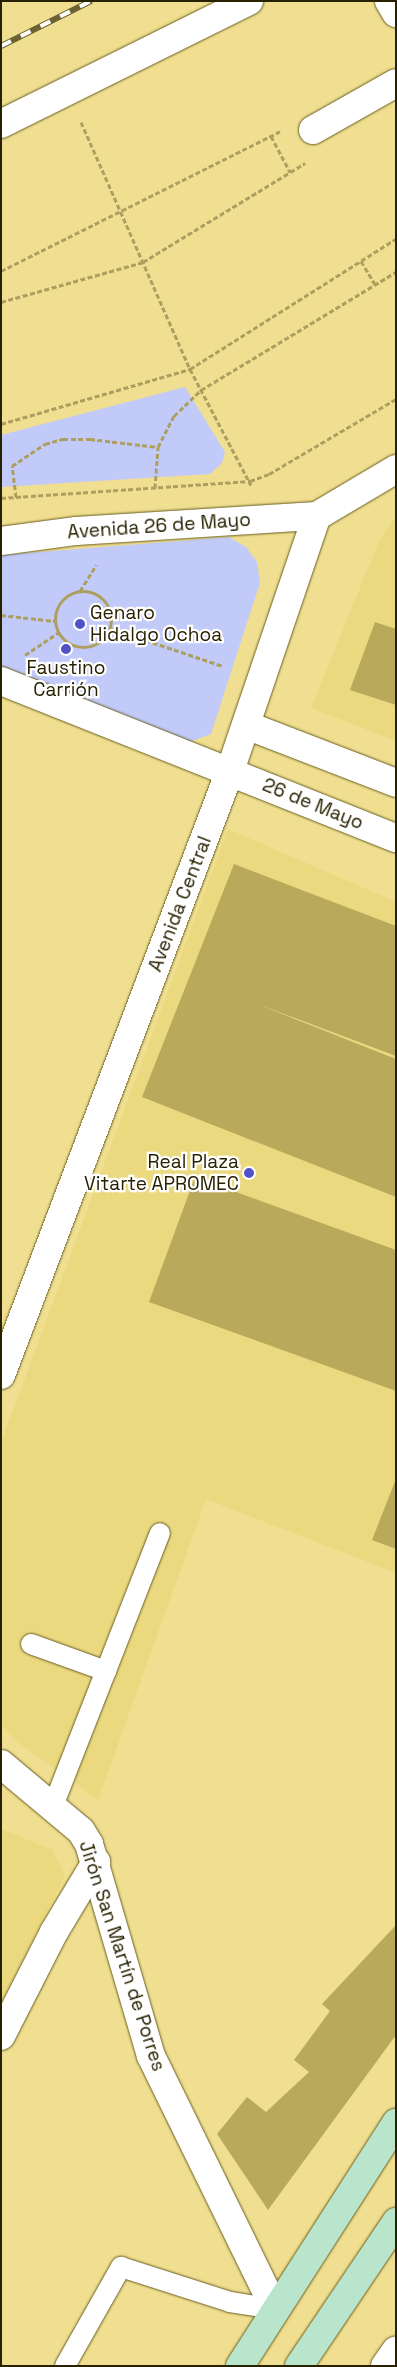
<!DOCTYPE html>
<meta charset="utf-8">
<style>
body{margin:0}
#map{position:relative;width:397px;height:2367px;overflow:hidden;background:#f0df90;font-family:"Space Grotesk",sans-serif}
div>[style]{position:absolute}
.built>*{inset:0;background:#ebd980}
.green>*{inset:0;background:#c2caf9}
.building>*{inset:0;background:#b9a95b}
.path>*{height:3px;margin-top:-1.5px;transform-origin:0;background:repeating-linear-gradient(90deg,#ad9f60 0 5px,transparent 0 7.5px)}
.path>.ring{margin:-1.5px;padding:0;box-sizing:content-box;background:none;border:3px solid #ad9f60;border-radius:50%}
.roads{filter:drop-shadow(0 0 1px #695d20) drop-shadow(0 0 1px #695d20)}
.lane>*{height:20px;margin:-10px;padding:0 10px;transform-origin:10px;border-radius:10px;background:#fff}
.street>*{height:28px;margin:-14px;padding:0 14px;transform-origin:14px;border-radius:14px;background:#fff}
.secondary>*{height:28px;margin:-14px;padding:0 14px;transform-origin:14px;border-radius:14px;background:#fff}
.primary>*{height:28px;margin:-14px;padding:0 14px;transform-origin:14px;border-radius:14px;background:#b8e5cb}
.rail>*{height:5.5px;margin-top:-2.75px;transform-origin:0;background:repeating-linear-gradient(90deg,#fff 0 11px,#6d6332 0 22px);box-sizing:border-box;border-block:1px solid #6d6332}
.dots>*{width:14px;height:14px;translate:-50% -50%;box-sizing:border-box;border:2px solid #fff;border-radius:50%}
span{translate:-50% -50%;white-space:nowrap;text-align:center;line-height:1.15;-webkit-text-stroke:4.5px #fff;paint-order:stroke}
.street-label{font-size:19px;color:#272100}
.poi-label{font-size:19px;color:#272100}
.left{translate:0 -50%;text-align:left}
.right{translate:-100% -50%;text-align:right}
.frame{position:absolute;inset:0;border:2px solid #272100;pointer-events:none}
</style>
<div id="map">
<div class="built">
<div style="clip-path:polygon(396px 516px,396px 741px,311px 708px,379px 541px)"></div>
<div style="clip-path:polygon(228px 829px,396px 902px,396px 1573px,206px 1499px,98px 1800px,20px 1744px,1px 1725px,1px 1443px)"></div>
<div style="clip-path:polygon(1px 1829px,53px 1850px,65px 1876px,1px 2003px)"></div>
</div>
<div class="green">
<div style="clip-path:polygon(185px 387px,225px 452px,222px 463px,210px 474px,1px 487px,1px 435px)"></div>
<div style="clip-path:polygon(229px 537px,246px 547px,257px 562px,260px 583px,211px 734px,187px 743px,1px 676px,1px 555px)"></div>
</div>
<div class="building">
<div style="clip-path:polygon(375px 622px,396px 629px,396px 705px,350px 690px)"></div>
<div style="clip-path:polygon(234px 864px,396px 926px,396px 1056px,247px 1000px,396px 1059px,396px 1197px,142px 1097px)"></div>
<div style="clip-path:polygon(195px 1177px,396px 1250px,396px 1391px,149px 1302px)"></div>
<div style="clip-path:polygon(396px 1479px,396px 1549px,372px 1540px)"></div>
<div style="clip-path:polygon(396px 1925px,396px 2035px,268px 2210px,217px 2134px,247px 2097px,266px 2112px,309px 2072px,294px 2060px,330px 2011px,322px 2004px)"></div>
</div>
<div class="path">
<div style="left:81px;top:122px;width:270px;rotate:66.2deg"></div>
<div style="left:190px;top:369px;width:131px;rotate:62.3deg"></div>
<div style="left:271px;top:136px;width:41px;rotate:62.2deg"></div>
<div style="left:361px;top:261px;width:27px;rotate:59deg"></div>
<div style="left:1px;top:271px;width:312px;rotate:-26.6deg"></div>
<div style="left:1px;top:302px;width:148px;rotate:-15.7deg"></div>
<div style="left:143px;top:262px;width:190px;rotate:-31.4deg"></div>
<div style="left:1px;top:424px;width:197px;rotate:-16.2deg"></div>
<div style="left:190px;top:369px;width:244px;rotate:-32.3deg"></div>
<div style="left:155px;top:488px;width:41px;rotate:-85.8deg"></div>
<div style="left:158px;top:447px;width:35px;rotate:-63deg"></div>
<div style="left:174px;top:416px;width:37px;rotate:-44deg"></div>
<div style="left:201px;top:390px;width:228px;rotate:-31.2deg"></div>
<div style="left:16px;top:497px;width:31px;rotate:-97deg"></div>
<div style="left:12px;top:466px;width:40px;rotate:-34deg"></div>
<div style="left:45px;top:444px;width:19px;rotate:-16deg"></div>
<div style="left:63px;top:439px;width:27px"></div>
<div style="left:90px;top:439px;width:68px;rotate:6.7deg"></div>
<div style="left:1px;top:498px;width:250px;rotate:-3.9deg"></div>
<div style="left:250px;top:481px;width:20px;rotate:-20deg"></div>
<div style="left:269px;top:474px;width:147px;rotate:-30.6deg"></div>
<div style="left:80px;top:591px;width:31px;rotate:-58deg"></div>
<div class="ring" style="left:55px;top:591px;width:53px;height:53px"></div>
<div style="left:1px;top:615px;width:54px;rotate:6.3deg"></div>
<div style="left:110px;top:628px;width:119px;rotate:18.6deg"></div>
<div style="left:25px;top:655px;width:40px;rotate:-34deg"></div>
</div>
<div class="roads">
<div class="lane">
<div style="left:31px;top:1644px;width:80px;rotate:19.8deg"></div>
<div style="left:53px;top:1806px;width:293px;rotate:-68.6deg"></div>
<div style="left:65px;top:2366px;width:114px;rotate:-60.5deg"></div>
<div style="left:121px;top:2267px;width:114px;rotate:17.8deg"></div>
<div style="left:230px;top:2302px;width:46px;rotate:8.8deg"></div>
</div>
<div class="street">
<div style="left:389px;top:1px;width:14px;rotate:60deg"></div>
<div style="left:1px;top:124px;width:277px;rotate:-26.4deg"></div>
<div style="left:313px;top:130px;width:95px;rotate:-29.5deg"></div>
<div style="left:1px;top:681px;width:425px;rotate:21.7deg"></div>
<div style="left:246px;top:725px;width:161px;rotate:21.1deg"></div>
<div style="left:1px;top:2036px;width:117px;rotate:-63deg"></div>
<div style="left:54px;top:1932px;width:82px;rotate:-59deg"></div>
</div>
<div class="secondary">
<div style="left:1px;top:541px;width:76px;rotate:-7.6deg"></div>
<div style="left:76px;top:531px;width:241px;rotate:-3.6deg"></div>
<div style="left:1px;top:1375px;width:646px;rotate:-69.24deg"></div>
<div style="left:230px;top:771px;width:269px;rotate:-71.2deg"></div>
<div style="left:317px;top:516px;width:92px;rotate:-30.7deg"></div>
<div style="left:1px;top:1764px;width:104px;rotate:39.9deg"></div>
<div style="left:81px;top:1831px;width:15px;rotate:58deg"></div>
<div style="left:89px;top:1844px;width:221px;rotate:73.7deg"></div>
<div style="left:151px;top:2056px;width:282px;rotate:63.9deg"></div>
<div style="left:385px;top:2366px;width:19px;rotate:-55deg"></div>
</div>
<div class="primary">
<div style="left:240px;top:2366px;width:289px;rotate:-57.3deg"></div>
<div style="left:299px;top:2366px;width:174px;rotate:-56deg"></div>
</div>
</div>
<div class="rail">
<div style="left:1px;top:46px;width:101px;rotate:-26.6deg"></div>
</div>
<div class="dots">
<div style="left:80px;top:624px;background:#5151c8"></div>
<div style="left:66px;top:649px;background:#5151c8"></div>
<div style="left:249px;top:1173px;background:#5151c8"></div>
</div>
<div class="street-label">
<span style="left:159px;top:526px;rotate:-4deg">Avenida 26 de Mayo</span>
<span style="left:313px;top:804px;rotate:22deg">26 de Mayo</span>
<span style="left:180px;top:904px;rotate:-69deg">Avenida Central</span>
<span style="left:122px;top:1956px;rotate:72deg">Jirón San Martín de Porres</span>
</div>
<div class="poi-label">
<span class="left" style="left:90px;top:624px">Genaro<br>Hidalgo Ochoa</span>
<span style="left:66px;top:679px">Faustino<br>Carrión</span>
<span class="right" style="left:239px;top:1173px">Real Plaza<br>Vitarte APROMEC</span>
</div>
<div class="frame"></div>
</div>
